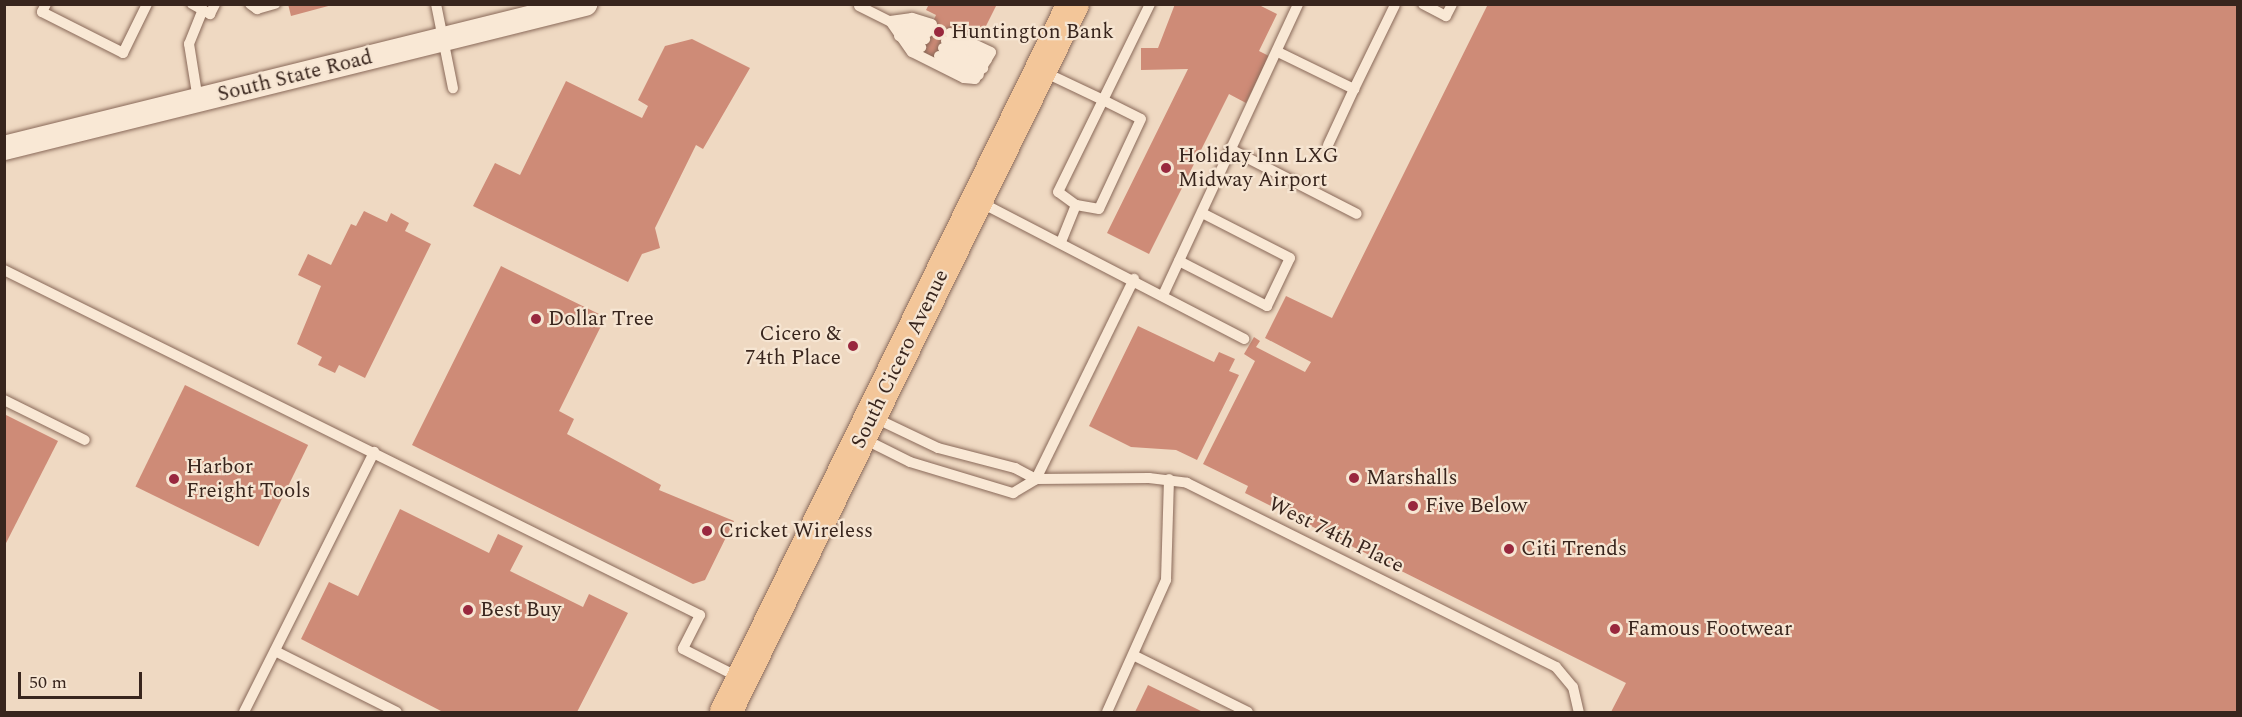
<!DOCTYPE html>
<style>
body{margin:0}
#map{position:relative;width:2242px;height:717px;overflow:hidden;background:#efd9c2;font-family:Spectral,serif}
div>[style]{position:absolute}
.building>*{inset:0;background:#ce8b77;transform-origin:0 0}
.roads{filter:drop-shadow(0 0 2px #896959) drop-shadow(0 0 2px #896959)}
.service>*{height:10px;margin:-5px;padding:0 5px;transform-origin:5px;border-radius:5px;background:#f9e8d5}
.tertiary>*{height:24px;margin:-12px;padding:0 12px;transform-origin:12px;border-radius:12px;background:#f9e8d5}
.primary>*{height:32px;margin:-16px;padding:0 16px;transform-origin:16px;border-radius:16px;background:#f3c699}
.dots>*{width:16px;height:16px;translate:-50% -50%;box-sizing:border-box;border:3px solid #f6e5d2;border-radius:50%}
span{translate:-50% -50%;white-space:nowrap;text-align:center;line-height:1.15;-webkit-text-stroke:4.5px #f6e5d2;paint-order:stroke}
.poi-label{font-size:21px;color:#38251d}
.left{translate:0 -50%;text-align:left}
.right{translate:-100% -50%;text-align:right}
.street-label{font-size:21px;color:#38251d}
.frame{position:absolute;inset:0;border:6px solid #38251d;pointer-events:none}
.scale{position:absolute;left:18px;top:672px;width:124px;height:27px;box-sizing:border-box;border:3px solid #38251d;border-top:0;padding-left:8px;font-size:18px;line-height:21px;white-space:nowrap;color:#38251d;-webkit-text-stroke:4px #f6e5d2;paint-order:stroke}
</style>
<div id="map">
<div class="building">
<div style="clip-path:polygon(288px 4px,332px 4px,332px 5px,291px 16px)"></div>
<div style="clip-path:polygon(929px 4px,997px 4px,980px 38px,954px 25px,937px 60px,919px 51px,936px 15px,926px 10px)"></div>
<div style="clip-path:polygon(1175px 4px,1257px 4px,1277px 14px,1259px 51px,1269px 56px,1246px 103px,1229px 94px,1149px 254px,1107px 233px,1188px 69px,1141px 70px,1141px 48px,1158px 48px)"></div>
<div style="clip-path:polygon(1488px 4px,2238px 4px,2238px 712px,1611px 712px,1626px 683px,1245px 493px,1248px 486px,1203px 464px,1255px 361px,1244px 354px,1254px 337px,1260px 341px,1256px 347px,1305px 372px,1311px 362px,1265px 338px,1286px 296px,1332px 318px)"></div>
<div style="clip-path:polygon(692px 39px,750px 68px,703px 149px,696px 145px,655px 228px,660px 248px,642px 254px,628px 282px,473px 206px,495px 163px,520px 175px,566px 81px,642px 118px,648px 106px,638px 100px,665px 46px)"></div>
<div style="clip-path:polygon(364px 211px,387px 222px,391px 213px,409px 223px,405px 231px,431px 244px,365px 378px,339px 365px,335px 373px,318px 365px,322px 357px,297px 344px,321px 286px,298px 275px,308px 254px,331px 265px,351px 224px,356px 226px)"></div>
<div style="clip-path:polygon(501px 266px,599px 314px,602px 324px,559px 411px,574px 419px,567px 434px,661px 485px,659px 490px,734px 521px,705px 580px,693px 584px,412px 445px)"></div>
<div style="clip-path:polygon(1138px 326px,1214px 362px,1219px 352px,1235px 359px,1229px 371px,1239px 375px,1197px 460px,1176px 450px,1131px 447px,1089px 426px)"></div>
<div style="left:185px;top:385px;width:137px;height:113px;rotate:26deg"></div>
<div style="clip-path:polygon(4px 414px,58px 441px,4px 547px)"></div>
<div style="clip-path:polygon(400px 509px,489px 553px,498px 534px,523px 546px,510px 571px,583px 607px,589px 594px,628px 613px,577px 712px,443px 712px,301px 639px,329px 582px,358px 596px)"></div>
<div style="clip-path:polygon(1148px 685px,1203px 712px,1135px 712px)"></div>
</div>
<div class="roads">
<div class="service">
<div style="left:46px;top:4px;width:9px;rotate:117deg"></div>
<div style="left:42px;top:12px;width:91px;rotate:26.8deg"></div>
<div style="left:123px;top:53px;width:55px;rotate:-63.9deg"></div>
<div style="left:192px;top:4px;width:21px;rotate:29deg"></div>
<div style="left:210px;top:14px;width:11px;rotate:-63deg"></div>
<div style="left:250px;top:4px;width:9px;rotate:36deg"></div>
<div style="left:257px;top:9px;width:19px;rotate:-16deg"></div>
<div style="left:436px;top:4px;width:86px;rotate:78.6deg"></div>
<div style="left:1423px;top:4px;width:26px;rotate:28deg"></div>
<div style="left:1446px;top:16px;width:13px;rotate:-63deg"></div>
<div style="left:859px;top:6px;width:74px;rotate:26.6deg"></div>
<div style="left:904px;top:20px;width:27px;rotate:27deg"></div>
<div style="left:932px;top:24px;width:21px;rotate:-163deg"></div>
<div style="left:912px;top:18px;width:22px;rotate:172deg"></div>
<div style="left:890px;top:21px;width:38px;rotate:55deg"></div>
<div style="left:912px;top:52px;width:58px;rotate:26.6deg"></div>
<div style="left:964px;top:78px;width:11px;rotate:5deg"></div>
<div style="left:975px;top:79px;width:31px;rotate:-59deg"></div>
<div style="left:991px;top:52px;width:45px;rotate:-155.1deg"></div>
<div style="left:899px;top:36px;width:25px;rotate:27deg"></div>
<div style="left:946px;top:41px;width:45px;rotate:24.9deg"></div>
<div style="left:943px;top:48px;width:45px;rotate:26.6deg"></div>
<div style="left:1278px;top:52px;width:85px;rotate:26deg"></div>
<div style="left:1354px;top:89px;width:93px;rotate:-64deg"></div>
<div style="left:939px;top:56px;width:44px;rotate:25.4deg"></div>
<div style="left:1044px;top:72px;width:65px;rotate:25.4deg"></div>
<div style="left:1103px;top:100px;width:107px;rotate:-63.9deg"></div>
<div style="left:198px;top:100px;width:57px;rotate:-99.1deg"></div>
<div style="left:189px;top:44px;width:37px;rotate:-68deg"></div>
<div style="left:1328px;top:145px;width:62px;rotate:-65.1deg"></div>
<div style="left:1232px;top:150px;width:140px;rotate:27.1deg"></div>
<div style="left:978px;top:201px;width:300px;rotate:27.4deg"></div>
<div style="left:1061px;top:242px;width:40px;rotate:-68deg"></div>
<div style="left:1076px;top:205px;width:22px;rotate:-144deg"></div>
<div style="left:1058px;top:192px;width:102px;rotate:-63.9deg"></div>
<div style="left:1103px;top:100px;width:42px;rotate:26.6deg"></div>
<div style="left:1141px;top:119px;width:99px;rotate:115deg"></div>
<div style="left:1099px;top:209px;width:23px;rotate:-170deg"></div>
<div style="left:1179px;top:261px;width:99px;rotate:27.1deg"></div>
<div style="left:1267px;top:306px;width:53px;rotate:-64.4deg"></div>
<div style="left:1290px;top:258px;width:99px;rotate:-152.9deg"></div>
<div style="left:4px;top:270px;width:777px;rotate:26.37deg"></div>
<div style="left:700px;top:615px;width:38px;rotate:117deg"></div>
<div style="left:683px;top:649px;width:64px;rotate:27deg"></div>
<div style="left:1164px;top:293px;width:319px;rotate:-65.1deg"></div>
<div style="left:4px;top:400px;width:90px;rotate:26.3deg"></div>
<div style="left:873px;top:417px;width:72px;rotate:25.5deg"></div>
<div style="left:938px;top:448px;width:80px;rotate:14.6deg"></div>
<div style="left:1015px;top:468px;width:24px;rotate:28deg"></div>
<div style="left:1036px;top:479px;width:113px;rotate:-0.5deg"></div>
<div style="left:1149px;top:478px;width:38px;rotate:7deg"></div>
<div style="left:1187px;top:483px;width:412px;rotate:26.5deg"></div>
<div style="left:1556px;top:667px;width:26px;rotate:50deg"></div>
<div style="left:1573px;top:687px;width:26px;rotate:77deg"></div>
<div style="left:864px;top:439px;width:51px;rotate:26.6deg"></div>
<div style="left:910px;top:462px;width:108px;rotate:16.8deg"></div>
<div style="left:1013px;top:493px;width:27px;rotate:-31deg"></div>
<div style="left:1036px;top:479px;width:223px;rotate:-63.9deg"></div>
<div style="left:275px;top:651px;width:136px;rotate:26.6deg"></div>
<div style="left:1135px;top:656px;width:126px;rotate:26.4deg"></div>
<div style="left:244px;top:712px;width:291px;rotate:-63.4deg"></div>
<div style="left:1107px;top:712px;width:145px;rotate:-65.9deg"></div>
<div style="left:1166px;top:580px;width:101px;rotate:-88.3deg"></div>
</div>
<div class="tertiary">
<div style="left:4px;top:148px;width:599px;rotate:-13.92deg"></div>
</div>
<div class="primary">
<div style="left:726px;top:712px;width:788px;rotate:-63.89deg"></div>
</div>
</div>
<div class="dots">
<div style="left:939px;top:32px;background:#99283e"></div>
<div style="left:1166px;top:168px;background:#99283e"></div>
<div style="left:536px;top:319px;background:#99283e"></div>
<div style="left:853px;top:346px;background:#99283e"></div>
<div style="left:1354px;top:478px;background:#99283e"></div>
<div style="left:174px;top:479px;background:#99283e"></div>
<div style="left:1413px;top:506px;background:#99283e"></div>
<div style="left:707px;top:531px;background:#99283e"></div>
<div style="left:1509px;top:549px;background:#99283e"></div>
<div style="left:468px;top:610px;background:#99283e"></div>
<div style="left:1615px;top:629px;background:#99283e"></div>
</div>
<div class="poi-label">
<span class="left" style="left:951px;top:32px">Huntington Bank</span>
<span class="left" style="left:1178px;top:168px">Holiday Inn LXG<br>Midway Airport</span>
<span class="left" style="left:548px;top:319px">Dollar Tree</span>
<span class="right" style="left:841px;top:346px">Cicero &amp;<br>74th Place</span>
<span class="left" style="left:186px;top:479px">Harbor<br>Freight Tools</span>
<span class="left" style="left:1366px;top:478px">Marshalls</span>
<span class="left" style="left:1425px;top:506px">Five Below</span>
<span class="left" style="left:719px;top:531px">Cricket Wireless</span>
<span class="left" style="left:1521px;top:549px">Citi Trends</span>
<span class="left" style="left:480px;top:610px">Best Buy</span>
<span class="left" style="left:1627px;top:629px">Famous Footwear</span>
</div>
<div class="street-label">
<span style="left:295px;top:76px;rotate:-14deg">South State Road</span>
<span style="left:900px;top:359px;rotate:-64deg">South Cicero Avenue</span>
<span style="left:1336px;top:535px;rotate:26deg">West 74th Place</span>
</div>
<div class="frame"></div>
<div class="scale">50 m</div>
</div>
